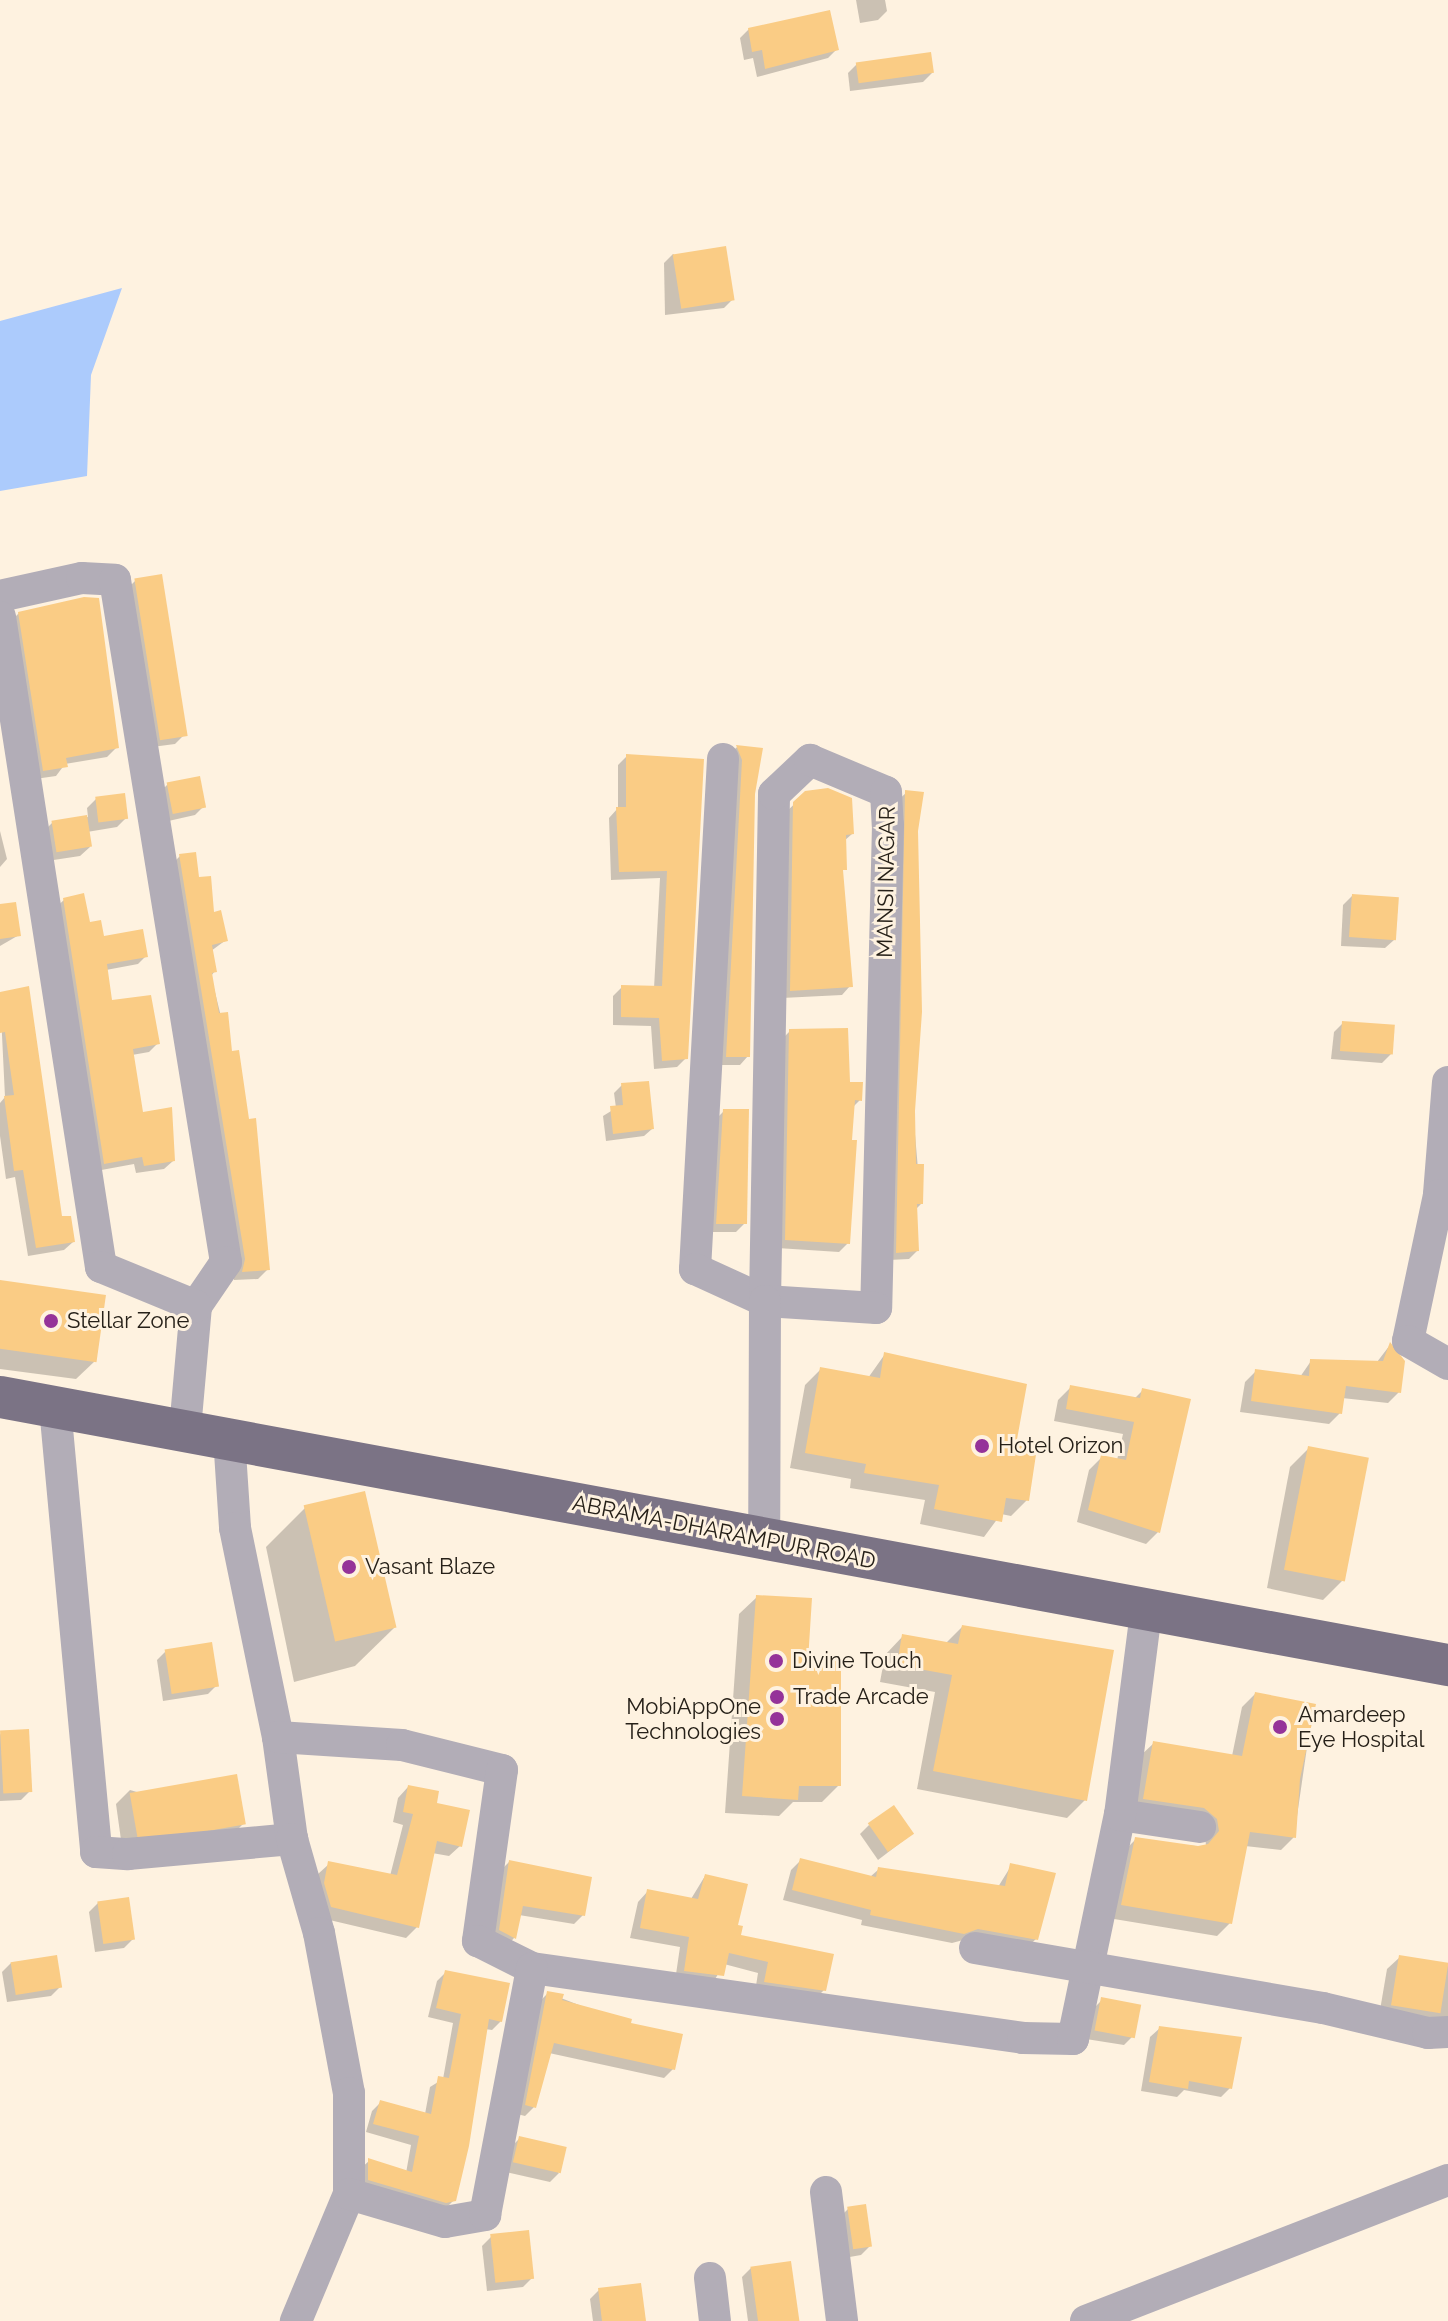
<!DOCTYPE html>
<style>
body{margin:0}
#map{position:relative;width:1448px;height:2321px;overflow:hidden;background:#fef2e0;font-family:Raleway,sans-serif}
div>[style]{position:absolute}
.water>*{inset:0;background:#accbfc}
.shadow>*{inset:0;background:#0003}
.building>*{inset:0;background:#facc85;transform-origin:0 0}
.minor>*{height:32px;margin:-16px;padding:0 16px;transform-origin:16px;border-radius:16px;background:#b2adb7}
.major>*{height:42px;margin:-21px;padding:0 21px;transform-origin:21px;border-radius:21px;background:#7b7385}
.dots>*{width:22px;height:22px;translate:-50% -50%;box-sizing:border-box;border:4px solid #fef2e0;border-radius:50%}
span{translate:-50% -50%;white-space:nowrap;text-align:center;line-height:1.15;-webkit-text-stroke:6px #fef2e0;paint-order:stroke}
.street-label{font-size:22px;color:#262018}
.poi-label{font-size:22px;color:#262018}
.left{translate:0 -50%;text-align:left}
.right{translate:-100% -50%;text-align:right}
</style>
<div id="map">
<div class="water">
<div style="clip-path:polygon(122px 288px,91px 375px,87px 476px,0 491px,0 321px)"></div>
</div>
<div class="shadow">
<div style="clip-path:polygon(856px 0,885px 0,887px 11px,878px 20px,860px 23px)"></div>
<div style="clip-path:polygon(749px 29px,837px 49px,828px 58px,757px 77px,753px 58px,744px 60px,740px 38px)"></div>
<div style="clip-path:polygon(857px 64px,932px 73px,923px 82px,850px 91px,848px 73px)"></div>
<div style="clip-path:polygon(673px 254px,733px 299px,724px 308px,665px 315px,664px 263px)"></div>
<div style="clip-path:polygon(135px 581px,184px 735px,175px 744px,152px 747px,126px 590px)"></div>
<div style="clip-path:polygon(19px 613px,116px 748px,107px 757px,65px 764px,56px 776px,35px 779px,10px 622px)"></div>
<div style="clip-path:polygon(737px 747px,761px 750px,753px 793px,748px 1056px,740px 1065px,718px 1065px,729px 755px)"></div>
<div style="clip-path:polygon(627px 756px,702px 760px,686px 1058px,677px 1067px,654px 1069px,651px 1026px,613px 1025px,613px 996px,622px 987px,654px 988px,660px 878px,611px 880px,609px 818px,618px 808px,618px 765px)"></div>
<div style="clip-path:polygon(168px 784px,204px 806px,195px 815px,164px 822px,159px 793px)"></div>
<div style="clip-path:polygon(806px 793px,852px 834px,844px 841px,841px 873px,850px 986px,842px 995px,782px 998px,785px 813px)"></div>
<div style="clip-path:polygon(906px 793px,916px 831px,913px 1111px,921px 1204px,915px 1210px,917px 1251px,909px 1259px,889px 1260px,897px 801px)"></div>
<div style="clip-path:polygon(96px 799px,126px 818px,117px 827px,87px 832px,90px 847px,80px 856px,47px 861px,43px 832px,52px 823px,88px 817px,87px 808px)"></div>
<div style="clip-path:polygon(0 831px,7px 859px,0 867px)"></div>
<div style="clip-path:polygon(180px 856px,197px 879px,226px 940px,211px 951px,215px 971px,211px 976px,230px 1053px,268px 1269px,258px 1279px,234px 1280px,170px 866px)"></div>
<div style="clip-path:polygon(1352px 896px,1394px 940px,1385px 948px,1341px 946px,1343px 905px)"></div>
<div style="clip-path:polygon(64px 900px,102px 939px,146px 956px,138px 964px,106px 970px,111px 1002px,158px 1043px,149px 1052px,132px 1055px,142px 1114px,170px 1109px,173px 1161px,164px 1169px,136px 1173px,134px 1164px,96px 1171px,55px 908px)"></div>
<div style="clip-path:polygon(0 906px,19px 935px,0 946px)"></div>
<div style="clip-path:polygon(0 994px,60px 1218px,73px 1242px,64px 1250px,28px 1256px,15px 1177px,6px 1179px,0 1136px,0 1103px,5px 1097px)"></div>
<div style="clip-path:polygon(1343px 1023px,1391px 1054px,1382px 1063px,1331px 1059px,1334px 1032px)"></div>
<div style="clip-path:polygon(790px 1031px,860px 1100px,852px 1108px,848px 1243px,839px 1252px,777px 1248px,781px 1040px)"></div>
<div style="clip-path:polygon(622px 1085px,652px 1129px,644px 1136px,606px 1141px,603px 1116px,616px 1108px,614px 1093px)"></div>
<div style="clip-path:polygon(724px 1111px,745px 1223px,736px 1232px,708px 1232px,715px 1120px)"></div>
<div style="clip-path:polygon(0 1282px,95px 1361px,76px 1379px,0 1369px)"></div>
<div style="clip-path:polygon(1390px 1345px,1399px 1392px,1388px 1403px,1342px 1398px,1340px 1413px,1329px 1424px,1240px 1412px,1245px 1382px,1256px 1371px,1300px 1377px,1311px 1361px,1377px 1362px)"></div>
<div style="clip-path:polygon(885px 1354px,1014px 1447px,1027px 1500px,1011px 1516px,1001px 1514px,984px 1537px,920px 1524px,925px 1500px,850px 1488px,851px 1479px,790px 1468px,805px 1385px,820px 1370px,868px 1378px)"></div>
<div style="clip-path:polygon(1071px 1387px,1134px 1399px,1143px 1390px,1158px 1532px,1146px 1544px,1077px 1522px,1089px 1470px,1102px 1457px,1117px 1460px,1123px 1434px,1054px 1421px,1058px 1400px)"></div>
<div style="clip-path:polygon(1309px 1448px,1342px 1581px,1323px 1600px,1267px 1588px,1290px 1467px)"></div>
<div style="clip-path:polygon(305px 1508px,394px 1628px,355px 1666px,294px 1682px,266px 1547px)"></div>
<div style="clip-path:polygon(757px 1597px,806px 1663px,839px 1785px,822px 1802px,793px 1802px,779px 1816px,725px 1813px,739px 1614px)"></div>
<div style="clip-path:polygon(962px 1627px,1085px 1800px,1067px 1818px,917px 1789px,935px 1692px,880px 1682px,885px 1655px,903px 1636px,945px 1644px)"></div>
<div style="clip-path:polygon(166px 1651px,217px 1685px,208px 1694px,163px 1701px,157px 1660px)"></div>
<div style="clip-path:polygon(1255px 1694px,1313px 1706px,1294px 1837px,1281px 1850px,1245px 1846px,1230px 1923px,1217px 1936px,1108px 1918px,1122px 1853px,1135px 1840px,1206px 1847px,1205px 1833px,1131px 1812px,1140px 1756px,1154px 1743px,1232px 1756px,1242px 1707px)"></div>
<div style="clip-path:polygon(0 1733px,30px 1791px,21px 1800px,0 1801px)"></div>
<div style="clip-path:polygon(408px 1787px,434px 1804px,460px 1846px,449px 1856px,432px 1853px,417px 1927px,406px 1938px,321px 1918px,318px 1874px,329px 1864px,390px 1876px,403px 1825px,393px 1822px,398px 1798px)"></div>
<div style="clip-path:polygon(130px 1790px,244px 1823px,230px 1837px,122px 1847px,116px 1804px)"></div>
<div style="clip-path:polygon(869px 1825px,912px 1834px,878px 1860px,860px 1834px)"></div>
<div style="clip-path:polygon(801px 1860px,870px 1877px,879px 1869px,998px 1887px,1011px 1866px,1036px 1939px,1025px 1949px,967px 1939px,952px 1943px,861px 1925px,862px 1920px,783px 1900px,791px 1870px)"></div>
<div style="clip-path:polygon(509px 1862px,583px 1915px,574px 1924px,519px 1915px,514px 1938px,506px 1947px,491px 1939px,500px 1871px)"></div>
<div style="clip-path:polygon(705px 1876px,739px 1937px,824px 1990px,814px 2000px,755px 1992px,758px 1973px,724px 1964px,711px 1986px,675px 1981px,680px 1947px,630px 1938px,638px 1902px,648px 1891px,691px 1899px)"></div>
<div style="clip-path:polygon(98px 1903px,133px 1939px,124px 1948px,95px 1952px,89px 1912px)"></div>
<div style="clip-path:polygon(1400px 1957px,1448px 1965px,1448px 2029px,1379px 2016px,1387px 1969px)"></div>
<div style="clip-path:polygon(11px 1963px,60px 1987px,51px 1996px,7px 2002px,2px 1972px)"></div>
<div style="clip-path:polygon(446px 1972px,501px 2021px,492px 2030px,485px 2029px,454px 2200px,445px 2209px,360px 2188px,360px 2169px,369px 2161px,406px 2173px,411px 2145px,366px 2132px,372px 2111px,381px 2102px,425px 2114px,430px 2087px,443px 2079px,453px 2023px,428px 2017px,437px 1981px)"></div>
<div style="clip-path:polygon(548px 1993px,628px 2024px,673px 2069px,664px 2078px,549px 2053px,534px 2107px,525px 2116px,517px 2114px,539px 2002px)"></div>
<div style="clip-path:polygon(1102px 2000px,1133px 2036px,1124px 2045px,1086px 2039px,1093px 2009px)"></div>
<div style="clip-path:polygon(1160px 2028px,1230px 2088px,1221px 2097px,1184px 2090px,1177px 2097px,1141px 2091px,1150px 2037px)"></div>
<div style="clip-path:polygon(520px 2138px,559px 2173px,550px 2182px,506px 2172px,511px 2147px)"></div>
<div style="clip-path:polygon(848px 2209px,870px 2246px,861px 2255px,844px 2258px,839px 2218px)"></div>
<div style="clip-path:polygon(491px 2237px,532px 2278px,523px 2287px,487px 2291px,482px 2246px)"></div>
<div style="clip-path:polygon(751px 2268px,797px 2321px,748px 2321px,742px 2277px)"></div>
<div style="clip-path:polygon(599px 2290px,644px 2321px,593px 2321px,590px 2299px)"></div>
</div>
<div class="building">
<div style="clip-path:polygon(830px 10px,839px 50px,765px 69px,762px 50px,752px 52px,748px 28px)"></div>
<div style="left:931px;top:52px;width:21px;height:76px;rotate:82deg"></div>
<div style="left:726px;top:246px;width:55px;height:54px;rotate:81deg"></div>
<div style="left:162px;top:574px;width:164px;height:28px;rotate:81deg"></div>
<div style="clip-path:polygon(84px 597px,99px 598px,119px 748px,66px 758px,68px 767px,43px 771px,18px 612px)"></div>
<div style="clip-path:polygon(736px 745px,763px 748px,755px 794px,750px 1057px,726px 1057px,742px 760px)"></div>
<div style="clip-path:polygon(626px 754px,704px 759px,688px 1059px,662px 1061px,659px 1018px,621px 1017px,621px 985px,662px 986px,667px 871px,619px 872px,616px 807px,626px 807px)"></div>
<div style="left:200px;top:776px;width:32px;height:34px;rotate:79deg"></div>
<div style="clip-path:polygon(828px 788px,852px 798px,854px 834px,846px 835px,847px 870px,843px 870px,853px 987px,790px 991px,793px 802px,805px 791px)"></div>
<div style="clip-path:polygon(905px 790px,924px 792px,918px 831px,922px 1012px,915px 1111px,916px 1164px,924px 1164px,923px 1204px,917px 1204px,919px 1251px,896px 1253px)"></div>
<div style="left:125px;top:793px;width:26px;height:30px;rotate:83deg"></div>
<div style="left:87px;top:815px;width:32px;height:36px;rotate:81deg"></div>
<div style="clip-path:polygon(196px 852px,199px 877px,211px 876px,214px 912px,221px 910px,228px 941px,212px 945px,217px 972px,212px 973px,219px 1013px,228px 1012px,232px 1051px,239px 1050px,249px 1119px,256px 1118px,270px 1270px,242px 1272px,245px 1259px,179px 854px)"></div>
<div style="clip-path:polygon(84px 893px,90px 922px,101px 920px,104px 936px,143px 929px,148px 957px,107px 964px,112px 1000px,151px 995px,160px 1044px,133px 1049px,143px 1112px,172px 1107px,175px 1161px,144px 1166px,142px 1157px,104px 1164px,63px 898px)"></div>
<div style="left:1352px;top:894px;width:47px;height:43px;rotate:4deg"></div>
<div style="clip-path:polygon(16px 902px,21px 936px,0 939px,0 904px)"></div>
<div style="clip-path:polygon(29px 986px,62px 1216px,71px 1216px,75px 1242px,36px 1248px,23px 1170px,14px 1171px,4px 1096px,14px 1095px,5px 1032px,0 1033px,0 992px)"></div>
<div style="left:1342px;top:1021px;width:53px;height:30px;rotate:4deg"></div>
<div style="clip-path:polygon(848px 1028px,850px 1082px,863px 1082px,862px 1101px,855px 1100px,852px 1140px,857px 1140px,850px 1244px,785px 1240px,789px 1029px)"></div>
<div style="clip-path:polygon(649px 1081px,654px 1129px,613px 1134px,610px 1106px,623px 1105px,621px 1083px)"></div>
<div style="clip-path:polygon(723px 1109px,749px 1109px,747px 1224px,716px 1224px)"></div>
<div style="left:0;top:1280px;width:107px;height:68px;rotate:8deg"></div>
<div style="clip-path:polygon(1390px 1342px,1405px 1361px,1401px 1393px,1346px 1386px,1342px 1414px,1251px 1401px,1255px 1369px,1309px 1376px,1310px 1359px,1383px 1361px)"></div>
<div style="clip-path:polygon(884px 1352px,1027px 1384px,1016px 1445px,1037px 1448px,1029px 1501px,1006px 1498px,1002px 1522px,934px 1509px,939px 1485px,864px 1473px,866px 1464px,805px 1453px,820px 1367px,880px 1378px)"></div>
<div style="clip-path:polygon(1070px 1385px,1140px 1398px,1142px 1388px,1191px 1399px,1160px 1533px,1088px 1510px,1101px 1455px,1126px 1460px,1134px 1422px,1066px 1409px)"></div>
<div style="left:1308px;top:1446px;width:62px;height:126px;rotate:11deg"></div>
<div style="left:365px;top:1491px;width:140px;height:63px;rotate:77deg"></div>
<div style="clip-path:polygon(756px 1595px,812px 1598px,808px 1661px,841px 1661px,841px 1786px,799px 1786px,798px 1800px,742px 1796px)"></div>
<div style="clip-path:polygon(962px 1625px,1114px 1650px,1087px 1801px,933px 1771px,952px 1675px,897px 1665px,902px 1634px,958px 1644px)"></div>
<div style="left:212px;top:1642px;width:45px;height:48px;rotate:81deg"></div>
<div style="clip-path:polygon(1255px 1692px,1316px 1704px,1300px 1779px,1296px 1838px,1250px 1832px,1232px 1924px,1121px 1905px,1135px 1837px,1198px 1846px,1208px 1844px,1219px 1831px,1217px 1819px,1204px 1808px,1143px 1799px,1153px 1741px,1242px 1756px)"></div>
<div style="left:29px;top:1729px;width:63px;height:29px;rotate:87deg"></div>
<div style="left:237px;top:1774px;width:51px;height:109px;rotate:80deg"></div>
<div style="clip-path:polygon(408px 1785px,439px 1791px,437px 1803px,470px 1810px,462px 1847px,437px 1841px,419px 1928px,331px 1907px,324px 1883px,328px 1861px,397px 1875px,413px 1814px,403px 1812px)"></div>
<div style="left:894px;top:1805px;width:35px;height:32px;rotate:55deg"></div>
<div style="clip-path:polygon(800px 1858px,876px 1877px,878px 1867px,1005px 1886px,1010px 1863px,1056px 1873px,1038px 1940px,978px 1929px,964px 1934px,870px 1915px,871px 1910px,792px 1890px)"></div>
<div style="clip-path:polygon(509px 1860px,592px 1877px,585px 1916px,523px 1906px,516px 1939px,499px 1930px)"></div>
<div style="clip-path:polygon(705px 1874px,748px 1884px,738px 1925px,743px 1926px,741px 1935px,834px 1954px,826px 1991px,764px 1982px,768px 1962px,729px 1953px,724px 1976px,684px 1971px,689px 1937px,640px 1928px,647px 1889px,698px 1899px)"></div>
<div style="left:129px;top:1897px;width:43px;height:32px;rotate:82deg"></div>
<div style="left:57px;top:1955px;width:33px;height:47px;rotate:81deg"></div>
<div style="left:1399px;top:1955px;width:50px;height:51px;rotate:9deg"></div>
<div style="clip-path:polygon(445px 1970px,510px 1983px,502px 2022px,489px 2019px,469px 2146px,456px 2201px,446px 2203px,368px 2180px,368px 2158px,412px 2172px,419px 2136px,373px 2124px,380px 2100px,431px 2114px,438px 2076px,449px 2078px,461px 2014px,436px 2008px)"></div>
<div style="clip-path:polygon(547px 1991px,564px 1994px,562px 2000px,632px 2019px,631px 2023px,683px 2034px,675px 2070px,554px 2043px,536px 2108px,525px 2105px)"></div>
<div style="left:1101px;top:1997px;width:41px;height:34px;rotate:11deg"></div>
<div style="clip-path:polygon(1159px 2026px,1242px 2037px,1232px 2089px,1189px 2081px,1188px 2089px,1149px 2082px)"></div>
<div style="left:519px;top:2136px;width:49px;height:27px;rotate:13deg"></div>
<div style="left:866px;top:2204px;width:43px;height:19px;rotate:82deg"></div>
<div style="left:529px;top:2230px;width:49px;height:39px;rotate:84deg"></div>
<div style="left:791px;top:2261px;width:61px;height:41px;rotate:82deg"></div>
<div style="clip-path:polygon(641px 2283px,646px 2321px,602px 2321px,598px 2288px)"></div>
</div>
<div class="minor">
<div style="left:0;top:596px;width:84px;rotate:-12.4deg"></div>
<div style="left:82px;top:578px;width:33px;rotate:3deg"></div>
<div style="left:115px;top:580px;width:691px;rotate:80.76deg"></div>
<div style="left:226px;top:1262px;width:53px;rotate:124.3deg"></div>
<div style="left:196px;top:1306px;width:124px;rotate:95.1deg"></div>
<div style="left:0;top:617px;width:658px;rotate:81.17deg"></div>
<div style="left:101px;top:1267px;width:103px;rotate:22.3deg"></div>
<div style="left:723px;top:759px;width:511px;rotate:93.14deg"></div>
<div style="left:695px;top:1269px;width:77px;rotate:24.6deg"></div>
<div style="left:765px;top:1301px;width:507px;rotate:-88.98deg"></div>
<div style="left:774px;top:794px;width:50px;rotate:-43.4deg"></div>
<div style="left:810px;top:760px;width:82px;rotate:22.8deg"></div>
<div style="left:886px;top:792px;width:33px;rotate:87deg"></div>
<div style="left:888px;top:825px;width:483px;rotate:91.4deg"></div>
<div style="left:876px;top:1308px;width:111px;rotate:-176.4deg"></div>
<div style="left:765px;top:1301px;width:239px;rotate:90.2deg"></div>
<div style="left:1448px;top:1082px;width:113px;rotate:94.6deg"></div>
<div style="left:1439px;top:1195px;width:149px;rotate:102deg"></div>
<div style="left:1408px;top:1341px;width:46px;rotate:29.9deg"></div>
<div style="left:55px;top:1407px;width:447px;rotate:84.7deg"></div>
<div style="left:96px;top:1852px;width:32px;rotate:4deg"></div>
<div style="left:128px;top:1854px;width:165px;rotate:-5.2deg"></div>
<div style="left:229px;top:1437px;width:91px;rotate:86.2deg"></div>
<div style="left:235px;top:1528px;width:213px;rotate:78.4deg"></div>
<div style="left:278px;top:1737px;width:103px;rotate:82.2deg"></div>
<div style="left:292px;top:1839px;width:98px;rotate:74deg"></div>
<div style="left:319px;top:1933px;width:163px;rotate:79.4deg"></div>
<div style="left:349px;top:2093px;width:101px;rotate:90deg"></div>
<div style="left:349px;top:2194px;width:138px;rotate:112.7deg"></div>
<div style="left:278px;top:1737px;width:124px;rotate:3.7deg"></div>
<div style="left:402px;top:1745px;width:103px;rotate:14deg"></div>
<div style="left:502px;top:1770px;width:173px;rotate:98deg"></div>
<div style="left:478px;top:1941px;width:60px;rotate:26.6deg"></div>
<div style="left:532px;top:1968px;width:496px;rotate:8.1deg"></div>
<div style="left:1023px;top:2038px;width:50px;rotate:1.1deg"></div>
<div style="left:1073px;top:2039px;width:229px;rotate:-78.2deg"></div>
<div style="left:1120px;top:1815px;width:81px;rotate:8.5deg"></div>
<div style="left:1120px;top:1815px;width:206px;rotate:-82.7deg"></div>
<div style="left:975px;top:1948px;width:353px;rotate:9.8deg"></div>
<div style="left:1323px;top:2008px;width:108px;rotate:13.4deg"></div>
<div style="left:1428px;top:2033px;width:20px;rotate:-3deg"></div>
<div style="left:826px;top:2192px;width:130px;rotate:82.9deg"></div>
<div style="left:349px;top:2194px;width:100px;rotate:16.3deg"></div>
<div style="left:445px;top:2222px;width:41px;rotate:-9.9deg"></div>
<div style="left:485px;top:2215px;width:251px;rotate:-79.2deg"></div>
<div style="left:710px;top:2278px;width:43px;rotate:83.4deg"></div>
<div style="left:1086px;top:2321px;width:388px;rotate:-21.3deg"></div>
</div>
<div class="major">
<div style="left:0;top:1397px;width:1473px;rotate:10.49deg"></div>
</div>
<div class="dots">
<div style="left:51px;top:1321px;background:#953399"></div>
<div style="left:982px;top:1446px;background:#953399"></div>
<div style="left:349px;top:1567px;background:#953399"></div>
<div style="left:776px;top:1661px;background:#953399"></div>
<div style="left:777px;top:1697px;background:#953399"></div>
<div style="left:777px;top:1719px;background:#953399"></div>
<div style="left:1280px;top:1727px;background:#953399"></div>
</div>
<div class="street-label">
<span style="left:886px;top:882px;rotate:-89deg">MANSI NAGAR</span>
<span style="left:724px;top:1532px;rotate:11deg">ABRAMA-DHARAMPUR ROAD</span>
</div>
<div class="poi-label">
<span class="left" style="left:67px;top:1321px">Stellar Zone</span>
<span class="left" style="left:998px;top:1446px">Hotel Orizon</span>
<span class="left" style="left:365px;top:1567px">Vasant Blaze</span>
<span class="left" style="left:792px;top:1661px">Divine Touch</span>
<span class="left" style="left:793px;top:1697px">Trade Arcade</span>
<span class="right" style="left:761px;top:1719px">MobiAppOne<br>Technologies</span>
<span class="left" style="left:1298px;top:1727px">Amardeep<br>Eye Hospital</span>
</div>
</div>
